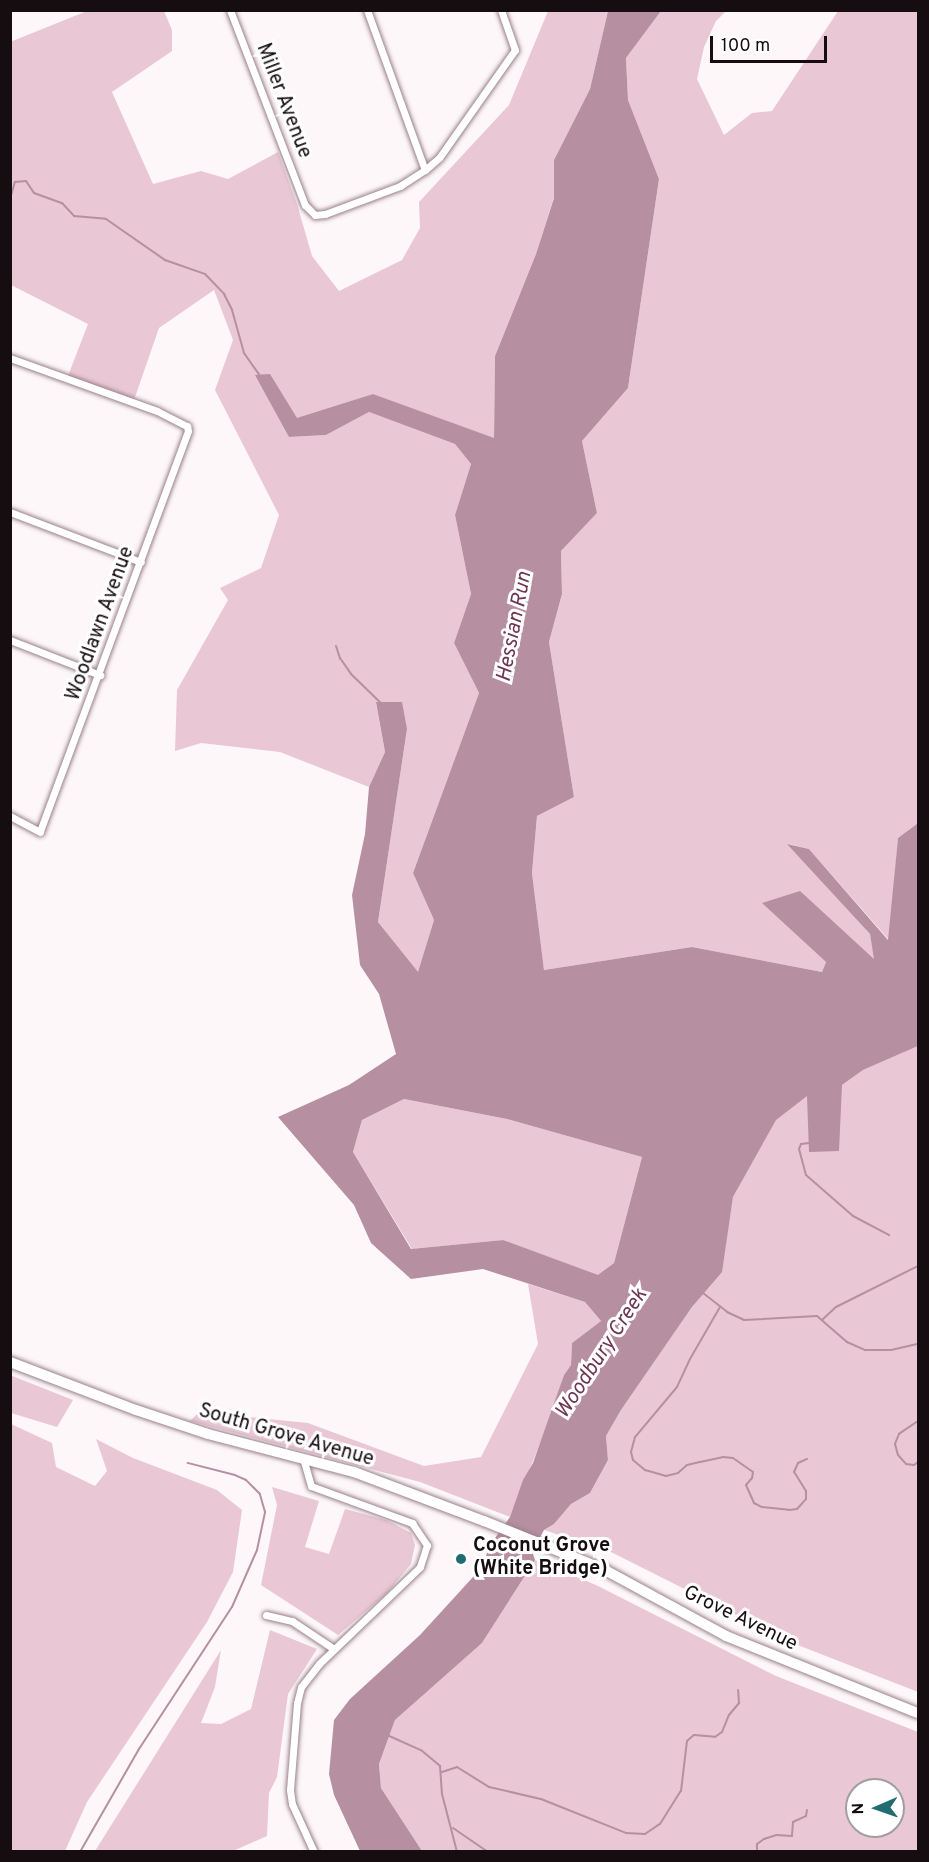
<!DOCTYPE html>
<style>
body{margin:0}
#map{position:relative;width:929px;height:1862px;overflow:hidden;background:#fdf7f9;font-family:Overpass,sans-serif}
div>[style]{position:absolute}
.green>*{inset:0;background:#eac7d5}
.water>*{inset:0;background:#b68fa0}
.stream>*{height:2px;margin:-1px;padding:0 1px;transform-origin:1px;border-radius:1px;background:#b68fa0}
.roads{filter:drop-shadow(0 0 2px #9a808b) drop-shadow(0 0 2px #9a808b)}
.street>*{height:7px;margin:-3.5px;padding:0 3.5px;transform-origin:3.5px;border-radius:3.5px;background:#fff}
.secondary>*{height:10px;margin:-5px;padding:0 5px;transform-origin:5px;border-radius:5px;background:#fff}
.dots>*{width:16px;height:16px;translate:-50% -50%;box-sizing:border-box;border:3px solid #fff;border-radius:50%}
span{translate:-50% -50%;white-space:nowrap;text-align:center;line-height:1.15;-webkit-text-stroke:6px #fff;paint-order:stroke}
.street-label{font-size:20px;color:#160d11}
.poi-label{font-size:20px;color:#160d11;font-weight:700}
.left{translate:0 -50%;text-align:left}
.water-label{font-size:21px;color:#6d3751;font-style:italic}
.frame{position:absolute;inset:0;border:12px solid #160d11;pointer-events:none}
.north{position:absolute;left:845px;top:1778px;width:60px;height:60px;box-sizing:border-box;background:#fff;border:2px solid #a29ea0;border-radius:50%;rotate:268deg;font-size:16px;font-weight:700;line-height:24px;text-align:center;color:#160d11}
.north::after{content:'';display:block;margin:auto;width:21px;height:27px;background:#206c71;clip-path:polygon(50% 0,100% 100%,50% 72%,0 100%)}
.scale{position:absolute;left:710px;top:36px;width:117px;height:27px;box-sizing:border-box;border:3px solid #160d11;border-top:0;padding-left:8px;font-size:18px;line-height:21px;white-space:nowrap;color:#160d11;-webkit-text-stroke:4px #fff;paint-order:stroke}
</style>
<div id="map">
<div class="green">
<div style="clip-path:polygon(87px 11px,164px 11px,172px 30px,172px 51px,112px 92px,153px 184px,201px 171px,228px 179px,278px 152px,297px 204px,312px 256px,339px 291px,402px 260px,420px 228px,419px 202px,509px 105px,548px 11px,608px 11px,590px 89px,554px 160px,554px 197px,536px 254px,495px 356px,494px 439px,373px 394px,297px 419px,270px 375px,289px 437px,326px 435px,369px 412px,455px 444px,471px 464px,455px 515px,471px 594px,454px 643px,479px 693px,413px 873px,434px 920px,418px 973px,378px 922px,407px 729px,376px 703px,385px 752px,369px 787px,280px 752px,201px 743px,175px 751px,177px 690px,228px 600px,220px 588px,261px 568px,279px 515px,215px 390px,233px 340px,214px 290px,159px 328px,133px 403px,66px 381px,88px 324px,11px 285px,10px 42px)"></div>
<div style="clip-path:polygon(661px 11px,726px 11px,716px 21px,704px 47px,697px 79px,724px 135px,752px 113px,772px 111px,838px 11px,918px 11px,918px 823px,898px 838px,889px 940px,809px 849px,788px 844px,870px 934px,875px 960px,800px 892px,763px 903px,826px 962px,822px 972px,692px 947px,544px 970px,532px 873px,537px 816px,574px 797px,549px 642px,562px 594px,561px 551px,597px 513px,582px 441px,628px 388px,659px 179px,628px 100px,626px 58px)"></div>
<div style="clip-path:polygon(918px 1046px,918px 1692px,790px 1642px,611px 1552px,544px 1530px,554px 1524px,571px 1504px,590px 1493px,608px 1460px,606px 1436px,621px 1410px,692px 1307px,721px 1272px,733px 1197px,776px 1119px,807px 1095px,842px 1085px,863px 1070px)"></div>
<div style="clip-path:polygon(404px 1099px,507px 1119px,642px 1157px,614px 1263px,598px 1276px,503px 1240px,412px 1249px,353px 1152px,362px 1120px)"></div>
<div style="clip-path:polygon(528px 1284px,585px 1302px,601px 1321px,572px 1343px,571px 1365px,564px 1375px,551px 1417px,510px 1517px,420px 1482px,190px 1421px,199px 1412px,308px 1423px,424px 1466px,481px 1457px,538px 1344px)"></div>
<div style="clip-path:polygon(10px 1375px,73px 1400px,57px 1427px,11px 1413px)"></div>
<div style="clip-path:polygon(11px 1424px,52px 1443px,56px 1467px,95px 1486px,107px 1471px,96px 1439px,133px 1458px,217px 1490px,242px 1510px,233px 1572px,207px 1622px,87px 1802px,65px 1851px,11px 1851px)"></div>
<div style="clip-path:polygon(272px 1487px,319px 1501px,305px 1547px,329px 1554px,345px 1509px,386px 1520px,411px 1533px,415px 1545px,411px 1564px,387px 1593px,338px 1635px,261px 1585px,277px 1505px)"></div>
<div style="clip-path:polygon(evenodd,535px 1560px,596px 1585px,776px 1676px,918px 1732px,918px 1851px,422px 1851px,381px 1788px,379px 1764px,395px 1720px,482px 1643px,535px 1560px,857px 1790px,893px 1790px,893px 1826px,857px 1826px,857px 1790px)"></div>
<div style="clip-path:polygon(270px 1630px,317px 1649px,288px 1694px,277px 1777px,269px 1793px,267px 1836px,233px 1851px,95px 1851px,221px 1650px,215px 1687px,201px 1723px,221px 1724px,251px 1709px)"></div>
</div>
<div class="water">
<div style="clip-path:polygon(evenodd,608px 11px,661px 11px,626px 58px,628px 100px,659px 179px,628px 388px,582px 441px,597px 513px,561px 551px,562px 594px,549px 642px,574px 797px,537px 816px,532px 873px,544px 970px,692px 947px,822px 972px,826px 962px,762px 903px,800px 891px,874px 959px,870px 934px,787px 844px,809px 849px,888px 940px,898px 838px,918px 823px,918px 1046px,863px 1070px,842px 1085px,839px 1151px,809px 1152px,807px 1096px,776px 1120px,733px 1197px,722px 1272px,692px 1307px,621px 1410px,606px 1436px,608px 1460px,590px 1493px,571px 1504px,554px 1524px,544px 1530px,532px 1551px,535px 1560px,482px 1643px,395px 1720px,379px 1764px,381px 1788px,422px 1851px,360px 1851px,334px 1795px,329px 1774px,334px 1720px,350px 1699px,420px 1635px,484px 1565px,488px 1548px,510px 1517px,523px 1480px,533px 1463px,564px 1375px,571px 1365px,572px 1343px,601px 1321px,585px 1302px,483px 1269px,411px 1279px,371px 1243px,354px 1205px,278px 1117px,349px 1085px,396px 1054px,379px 994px,360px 965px,352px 895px,365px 834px,369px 787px,385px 752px,376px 702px,402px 702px,407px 729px,378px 922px,418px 972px,434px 920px,413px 873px,479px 693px,454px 643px,471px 594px,455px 515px,471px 464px,455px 444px,369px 412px,326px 435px,289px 437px,255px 375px,270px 374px,297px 418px,373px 394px,494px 438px,495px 356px,536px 254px,554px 198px,554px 160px,590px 89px,608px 11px,404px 1099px,507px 1119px,642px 1157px,614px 1263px,598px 1275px,503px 1240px,411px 1249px,353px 1152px,362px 1120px,404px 1099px)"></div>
</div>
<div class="stream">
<div style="left:10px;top:199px;width:18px;rotate:-74deg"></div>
<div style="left:15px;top:182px;width:11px;rotate:-5deg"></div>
<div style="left:26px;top:181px;width:14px;rotate:56deg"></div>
<div style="left:34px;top:193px;width:30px;rotate:20deg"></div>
<div style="left:62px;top:203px;width:18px;rotate:47deg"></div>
<div style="left:74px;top:216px;width:32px;rotate:5deg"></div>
<div style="left:106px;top:219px;width:72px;rotate:34.8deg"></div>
<div style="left:165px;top:260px;width:42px;rotate:19.3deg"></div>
<div style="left:205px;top:274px;width:28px;rotate:46deg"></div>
<div style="left:224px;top:294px;width:18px;rotate:63deg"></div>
<div style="left:232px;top:310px;width:45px;rotate:74.4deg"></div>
<div style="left:244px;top:353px;width:28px;rotate:55deg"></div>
<div style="left:336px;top:646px;width:13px;rotate:72deg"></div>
<div style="left:340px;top:658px;width:19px;rotate:55deg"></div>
<div style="left:351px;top:674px;width:43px;rotate:44.1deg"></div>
<div style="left:809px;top:1143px;width:8px;rotate:173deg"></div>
<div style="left:801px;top:1144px;width:5px;rotate:112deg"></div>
<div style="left:799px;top:1149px;width:27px;rotate:75deg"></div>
<div style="left:806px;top:1175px;width:62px;rotate:41.1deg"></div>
<div style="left:853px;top:1216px;width:41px;rotate:27.8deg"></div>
<div style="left:703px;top:1293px;width:31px;rotate:38deg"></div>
<div style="left:727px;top:1312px;width:19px;rotate:25deg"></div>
<div style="left:744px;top:1320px;width:73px;rotate:-3.1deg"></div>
<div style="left:817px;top:1316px;width:40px;rotate:41deg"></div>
<div style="left:847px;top:1342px;width:20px;rotate:24deg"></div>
<div style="left:865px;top:1350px;width:26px"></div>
<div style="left:891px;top:1350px;width:28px;rotate:-13deg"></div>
<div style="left:720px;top:1307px;width:60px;rotate:120deg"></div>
<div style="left:690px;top:1359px;width:31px;rotate:115deg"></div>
<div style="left:677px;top:1387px;width:65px;rotate:130deg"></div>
<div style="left:635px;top:1437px;width:16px;rotate:105deg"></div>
<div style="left:631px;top:1452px;width:8px;rotate:76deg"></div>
<div style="left:633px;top:1460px;width:16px;rotate:40deg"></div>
<div style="left:645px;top:1470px;width:22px;rotate:16deg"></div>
<div style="left:666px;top:1476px;width:12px;rotate:-14deg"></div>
<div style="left:678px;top:1473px;width:12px;rotate:-42deg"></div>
<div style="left:687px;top:1465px;width:13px;rotate:-13deg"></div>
<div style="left:700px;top:1462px;width:24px;rotate:-12deg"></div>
<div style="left:723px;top:1457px;width:10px;rotate:6deg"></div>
<div style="left:733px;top:1458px;width:24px;rotate:35deg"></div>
<div style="left:753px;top:1472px;width:6px;rotate:99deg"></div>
<div style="left:752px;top:1478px;width:9px;rotate:131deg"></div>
<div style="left:746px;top:1485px;width:20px;rotate:66deg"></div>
<div style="left:754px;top:1503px;width:9px;rotate:27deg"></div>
<div style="left:762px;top:1507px;width:27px;rotate:6deg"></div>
<div style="left:789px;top:1510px;width:8px;rotate:-7deg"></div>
<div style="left:797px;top:1509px;width:13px;rotate:-48deg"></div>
<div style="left:806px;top:1499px;width:8px;rotate:-90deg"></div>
<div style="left:806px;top:1491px;width:22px;rotate:-122deg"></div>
<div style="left:794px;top:1472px;width:10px;rotate:-66deg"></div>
<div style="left:798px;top:1463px;width:10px;rotate:-24deg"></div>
<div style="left:822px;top:1320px;width:19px;rotate:-43deg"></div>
<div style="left:836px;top:1307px;width:92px;rotate:-26.6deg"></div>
<div style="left:918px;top:1421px;width:23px;rotate:146deg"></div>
<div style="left:899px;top:1434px;width:11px;rotate:112deg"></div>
<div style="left:895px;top:1444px;width:11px;rotate:75deg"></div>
<div style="left:898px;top:1455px;width:12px;rotate:48deg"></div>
<div style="left:906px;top:1464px;width:8px;rotate:7deg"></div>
<div style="left:914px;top:1465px;width:5px;rotate:-37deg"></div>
<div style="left:387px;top:1735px;width:37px;rotate:24deg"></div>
<div style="left:421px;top:1750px;width:25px;rotate:40deg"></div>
<div style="left:440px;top:1766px;width:28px;rotate:86deg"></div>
<div style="left:442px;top:1794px;width:60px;rotate:75.5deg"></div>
<div style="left:442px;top:1772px;width:16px;rotate:-18deg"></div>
<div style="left:457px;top:1767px;width:38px;rotate:32deg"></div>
<div style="left:489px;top:1787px;width:53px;rotate:13deg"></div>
<div style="left:541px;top:1799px;width:92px;rotate:21.8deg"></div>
<div style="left:626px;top:1833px;width:19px;rotate:3deg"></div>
<div style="left:645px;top:1834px;width:18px;rotate:-34deg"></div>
<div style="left:660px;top:1824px;width:39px;rotate:-58deg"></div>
<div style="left:681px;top:1791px;width:50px;rotate:-83.2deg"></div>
<div style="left:687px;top:1741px;width:9px;rotate:-41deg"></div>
<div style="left:694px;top:1735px;width:21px;rotate:5deg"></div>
<div style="left:715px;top:1737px;width:9px;rotate:-36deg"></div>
<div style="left:722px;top:1732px;width:18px;rotate:-68deg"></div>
<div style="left:729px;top:1715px;width:16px;rotate:-50deg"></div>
<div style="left:739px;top:1703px;width:13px;rotate:-94deg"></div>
<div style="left:453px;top:1828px;width:42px;rotate:34.4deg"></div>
<div style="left:80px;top:1852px;width:119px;rotate:-60.2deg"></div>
<div style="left:139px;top:1749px;width:170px;rotate:-56.8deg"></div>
<div style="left:232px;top:1607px;width:62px;rotate:-66.3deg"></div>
<div style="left:257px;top:1550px;width:39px;rotate:-78deg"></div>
<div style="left:265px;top:1512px;width:19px;rotate:-106deg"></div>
<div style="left:260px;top:1494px;width:20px;rotate:-135deg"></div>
<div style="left:246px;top:1480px;width:12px;rotate:-156deg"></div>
<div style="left:235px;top:1475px;width:49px;rotate:-165.7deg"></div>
<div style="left:757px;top:1852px;width:8px;rotate:-90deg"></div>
<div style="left:757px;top:1844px;width:9px;rotate:-36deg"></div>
<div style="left:764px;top:1839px;width:13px;rotate:-18deg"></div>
<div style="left:776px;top:1835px;width:16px;rotate:4deg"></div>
<div style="left:792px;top:1836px;width:14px;rotate:-86deg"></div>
<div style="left:793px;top:1822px;width:14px;rotate:-25deg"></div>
<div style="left:806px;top:1816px;width:6px;rotate:-81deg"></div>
</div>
<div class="roads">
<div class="street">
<div style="left:230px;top:10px;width:209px;rotate:69deg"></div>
<div style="left:305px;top:205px;width:14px;rotate:45deg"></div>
<div style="left:315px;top:215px;width:10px;rotate:-6deg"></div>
<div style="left:325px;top:214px;width:80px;rotate:-20.5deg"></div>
<div style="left:400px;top:186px;width:30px;rotate:-33deg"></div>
<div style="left:425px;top:170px;width:18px;rotate:-41deg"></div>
<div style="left:439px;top:158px;width:132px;rotate:-54.9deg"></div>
<div style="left:515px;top:50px;width:42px;rotate:-109.3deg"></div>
<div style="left:367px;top:10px;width:170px;rotate:70.1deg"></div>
<div style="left:10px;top:358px;width:156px;rotate:19.8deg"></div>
<div style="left:157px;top:411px;width:34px;rotate:27deg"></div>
<div style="left:187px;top:426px;width:5px;rotate:79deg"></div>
<div style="left:188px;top:431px;width:427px;rotate:110.3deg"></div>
<div style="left:40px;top:832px;width:34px;rotate:-152deg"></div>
<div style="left:10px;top:512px;width:140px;rotate:20.9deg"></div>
<div style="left:10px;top:640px;width:97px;rotate:21.3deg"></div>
<div style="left:303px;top:1458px;width:29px;rotate:74deg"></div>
<div style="left:311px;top:1486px;width:108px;rotate:20.1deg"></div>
<div style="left:412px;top:1523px;width:27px;rotate:56deg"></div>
<div style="left:427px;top:1545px;width:23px;rotate:108deg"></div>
<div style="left:420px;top:1567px;width:140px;rotate:136.2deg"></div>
<div style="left:319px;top:1664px;width:29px;rotate:128deg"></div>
<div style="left:301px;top:1687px;width:16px;rotate:104deg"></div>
<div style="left:297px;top:1703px;width:87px;rotate:94.6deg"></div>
<div style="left:290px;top:1790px;width:14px;rotate:82deg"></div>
<div style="left:292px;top:1804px;width:53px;rotate:65.4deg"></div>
<div style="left:266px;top:1615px;width:27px;rotate:13deg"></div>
<div style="left:292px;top:1621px;width:50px;rotate:33.7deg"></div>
</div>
<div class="secondary">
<div style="left:10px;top:1362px;width:135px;rotate:20.9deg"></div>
<div style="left:136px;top:1410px;width:76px;rotate:18.4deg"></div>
<div style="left:208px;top:1434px;width:151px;rotate:14.6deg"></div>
<div style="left:354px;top:1472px;width:139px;rotate:20.7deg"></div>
<div style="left:484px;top:1521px;width:131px;rotate:22deg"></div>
<div style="left:605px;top:1570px;width:138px;rotate:28.6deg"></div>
<div style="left:726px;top:1636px;width:207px;rotate:21.9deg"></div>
</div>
</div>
<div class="dots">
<div style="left:461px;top:1559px;background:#206c71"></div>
</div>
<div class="street-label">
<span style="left:283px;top:101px;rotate:69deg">Miller Avenue</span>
<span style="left:101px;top:624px;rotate:-70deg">Woodlawn Avenue</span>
<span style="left:286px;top:1436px;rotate:16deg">South Grove Avenue</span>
<span style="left:740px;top:1619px;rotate:26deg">Grove Avenue</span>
</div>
<div class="poi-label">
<span class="left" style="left:473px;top:1558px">Coconut Grove<br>(White Bridge)</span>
</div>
<div class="water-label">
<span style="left:515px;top:627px;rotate:-79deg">Hessian Run</span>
<span style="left:602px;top:1354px;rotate:-57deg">Woodbury Creek</span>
</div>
<div class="frame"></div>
<div class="north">N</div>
<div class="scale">100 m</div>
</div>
